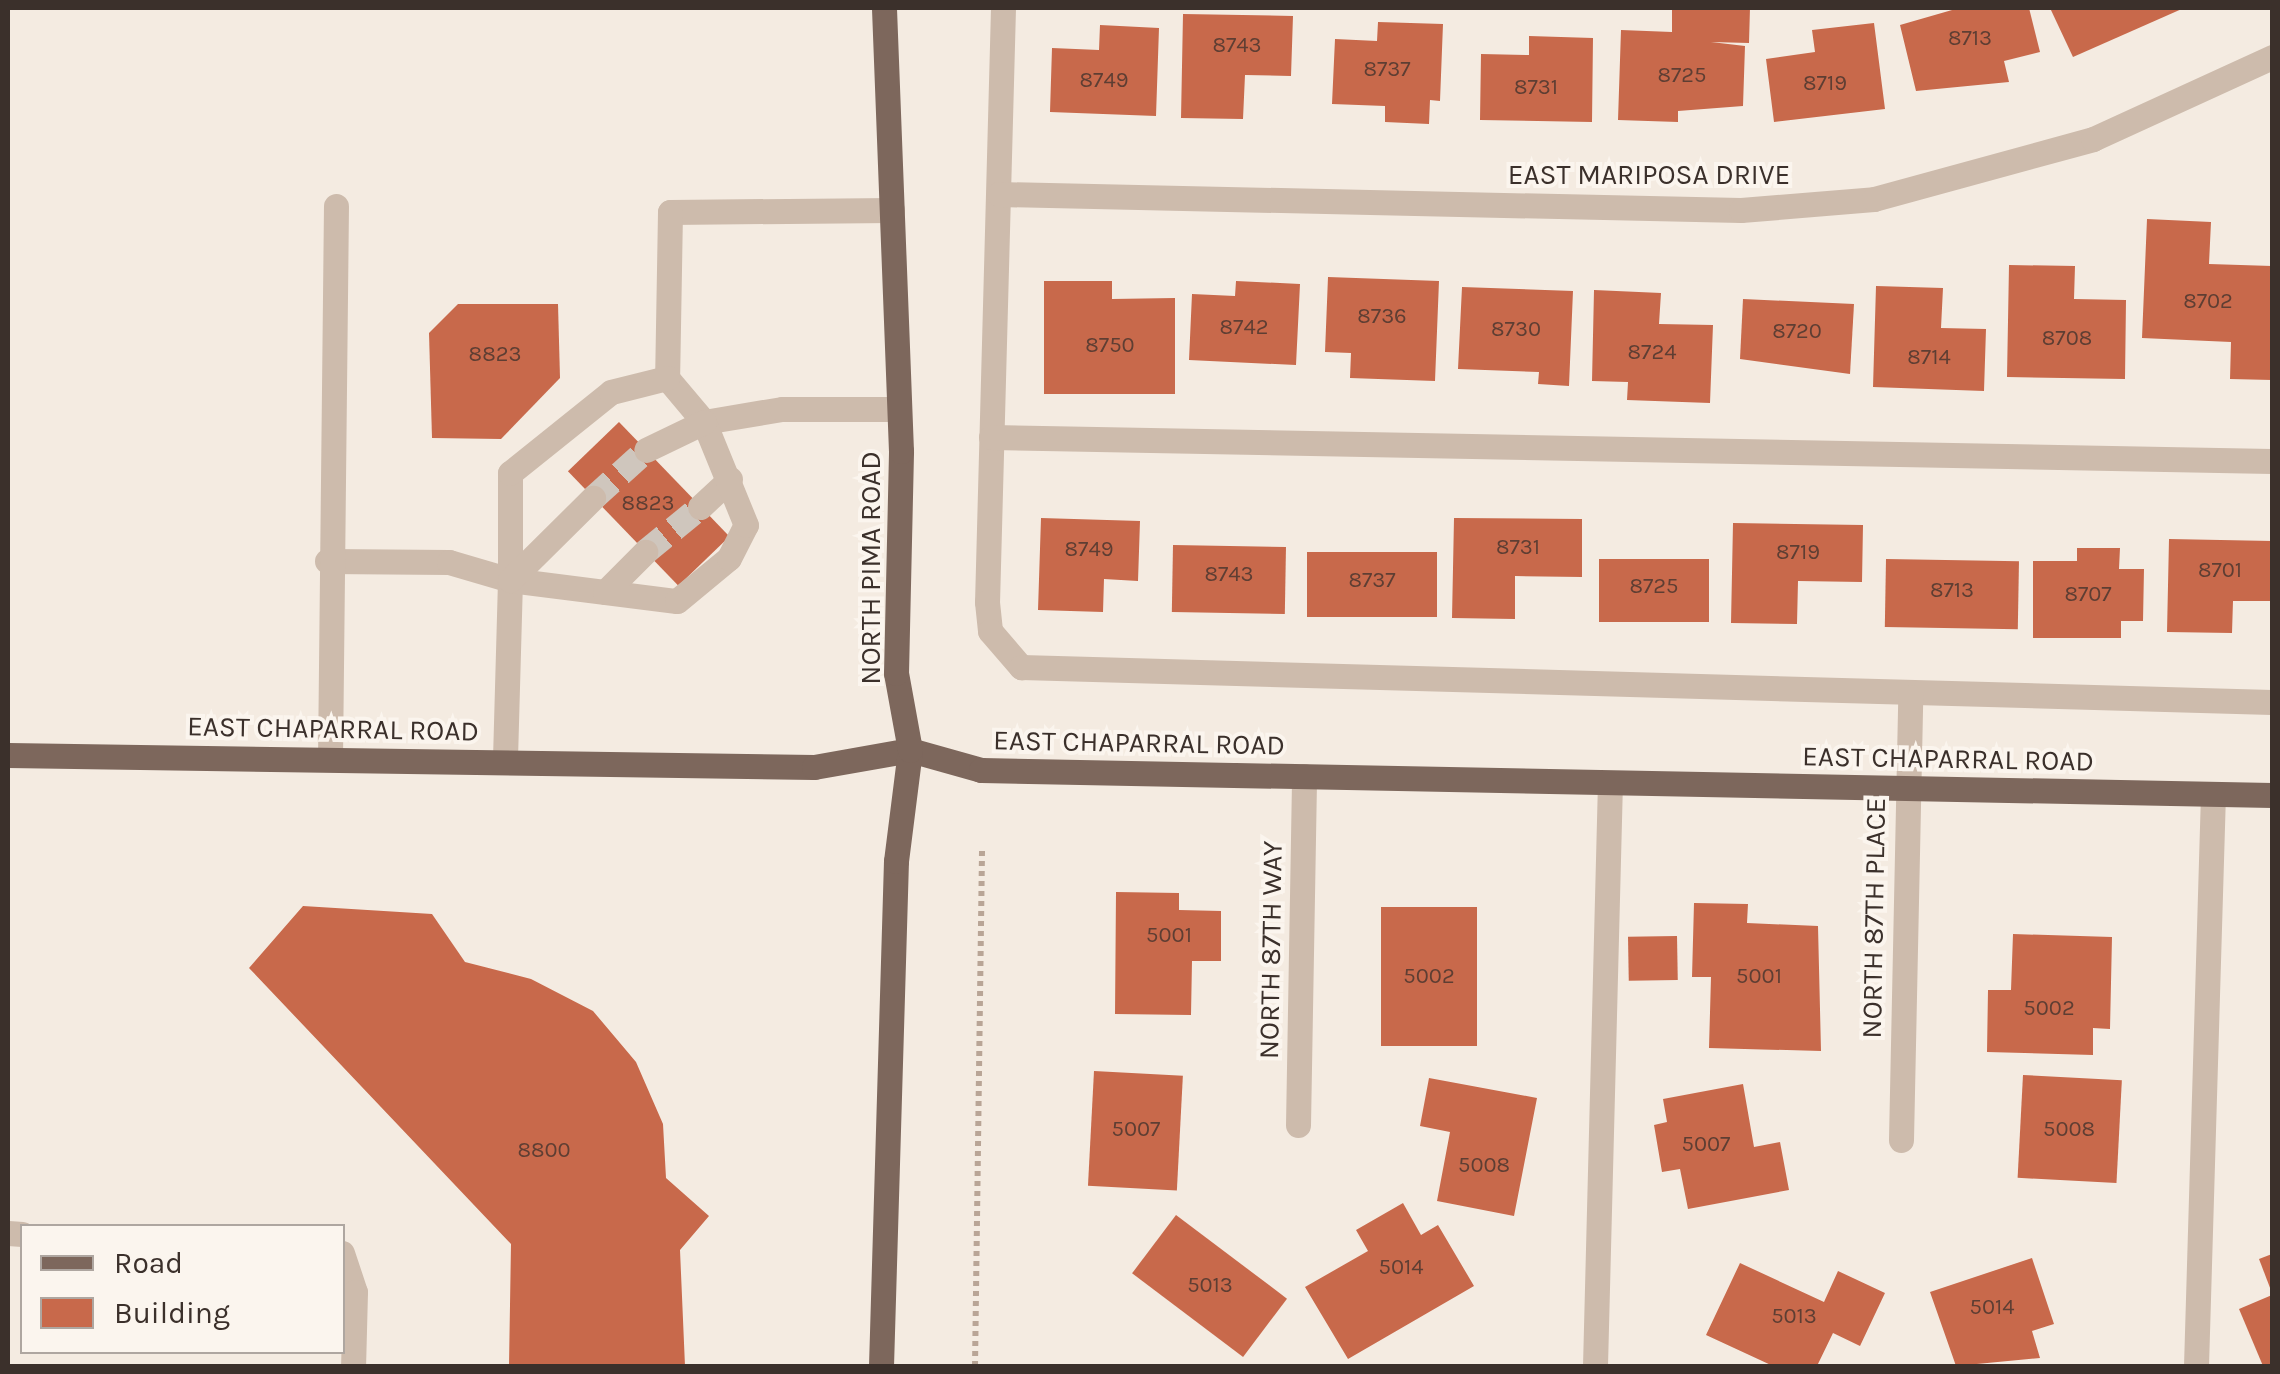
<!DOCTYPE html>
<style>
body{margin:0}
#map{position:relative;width:2280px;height:1374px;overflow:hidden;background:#f4ebe1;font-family:Karla,sans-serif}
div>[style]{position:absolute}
.building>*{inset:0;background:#c8694b;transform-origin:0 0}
.minor-tunnel>*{height:25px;margin-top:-12.5px;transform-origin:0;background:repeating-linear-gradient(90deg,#cfc6bd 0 25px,transparent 0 37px)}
.path>*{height:6px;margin-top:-3px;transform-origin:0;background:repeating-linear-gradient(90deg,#b9a596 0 5px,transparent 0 10px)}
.minor>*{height:25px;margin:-12.5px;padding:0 12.5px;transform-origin:12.5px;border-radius:12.5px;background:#cdbbac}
.major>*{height:25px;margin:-12.5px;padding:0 12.5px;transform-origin:12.5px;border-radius:12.5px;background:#7d675c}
span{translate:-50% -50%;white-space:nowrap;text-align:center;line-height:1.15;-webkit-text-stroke:8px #fbf5ee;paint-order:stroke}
.number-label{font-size:22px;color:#5e3e33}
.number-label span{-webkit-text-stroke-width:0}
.street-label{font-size:28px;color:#3b302b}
.frame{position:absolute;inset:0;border:10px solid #3b302b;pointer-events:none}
.legend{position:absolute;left:20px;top:1224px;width:325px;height:130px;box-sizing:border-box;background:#fbf5ee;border:2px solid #aea6a0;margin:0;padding:12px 18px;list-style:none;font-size:30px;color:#3b302b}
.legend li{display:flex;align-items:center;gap:20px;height:50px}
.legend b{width:50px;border:2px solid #aea6a0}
</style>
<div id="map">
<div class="building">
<div style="clip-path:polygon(1672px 8px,1750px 8px,1749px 43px,1711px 42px,1745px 46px,1743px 106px,1678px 111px,1678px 122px,1618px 120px,1621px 30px,1672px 32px)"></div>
<div style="clip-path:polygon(1959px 8px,2029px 8px,2040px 52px,2004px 61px,2009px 82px,1916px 91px,1900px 25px)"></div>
<div style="clip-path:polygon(2050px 8px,2184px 8px,2073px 57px)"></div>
<div style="clip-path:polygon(1183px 14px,1293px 16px,1291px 76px,1245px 75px,1243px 119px,1181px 118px)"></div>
<div style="clip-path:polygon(1378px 22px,1443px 24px,1440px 101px,1430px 100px,1429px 124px,1385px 122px,1385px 106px,1332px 104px,1335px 39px,1377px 41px)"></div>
<div style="clip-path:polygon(1874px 23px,1885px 109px,1774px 122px,1766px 59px,1815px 52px,1812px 30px)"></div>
<div style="clip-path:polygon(1100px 25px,1159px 28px,1156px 116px,1050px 112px,1052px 48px,1099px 50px)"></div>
<div style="clip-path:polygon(1529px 36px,1593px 38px,1592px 122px,1480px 120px,1481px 54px,1529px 55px)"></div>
<div style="clip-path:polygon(2147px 219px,2211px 222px,2209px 264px,2272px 266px,2272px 380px,2230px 379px,2231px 342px,2142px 338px)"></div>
<div style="clip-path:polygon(2009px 265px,2075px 266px,2074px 299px,2126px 300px,2125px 379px,2007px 377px)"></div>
<div style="clip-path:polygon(1328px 277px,1439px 281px,1435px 381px,1350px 378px,1351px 353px,1325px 352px)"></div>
<div style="clip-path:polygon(1044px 281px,1112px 281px,1112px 299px,1175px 298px,1175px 394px,1044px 394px)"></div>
<div style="clip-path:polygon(1236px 281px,1300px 284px,1296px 365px,1189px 360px,1192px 294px,1235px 296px)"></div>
<div style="clip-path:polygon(1876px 286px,1943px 288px,1941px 328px,1986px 329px,1984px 391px,1873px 387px)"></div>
<div style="clip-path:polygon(1462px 287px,1573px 291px,1569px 386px,1538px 384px,1539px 372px,1458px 369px)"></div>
<div style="clip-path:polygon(1594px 290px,1661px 293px,1659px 324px,1713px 325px,1710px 403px,1627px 400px,1628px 382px,1592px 381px)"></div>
<div style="clip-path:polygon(1743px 299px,1854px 304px,1850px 374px,1740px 359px)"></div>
<div style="clip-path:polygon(458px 304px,558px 304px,560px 378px,501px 439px,432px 438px,429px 333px)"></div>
<div style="left:619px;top:422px;width:159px;height:71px;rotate:46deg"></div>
<div style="clip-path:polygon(1041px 518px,1140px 521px,1138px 581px,1104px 579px,1103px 612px,1038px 610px)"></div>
<div style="clip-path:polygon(1454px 518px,1582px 519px,1582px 577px,1515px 576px,1515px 619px,1452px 618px)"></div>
<div style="clip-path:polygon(1733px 523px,1863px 525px,1862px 582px,1798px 581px,1797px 624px,1731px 623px)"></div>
<div style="clip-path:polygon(2169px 539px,2272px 541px,2272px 601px,2233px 601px,2232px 633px,2167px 632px)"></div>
<div style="left:1173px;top:545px;width:113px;height:67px;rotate:1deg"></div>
<div style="clip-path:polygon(2077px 548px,2120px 548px,2119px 569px,2144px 569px,2143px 621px,2121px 621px,2121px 638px,2033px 638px,2033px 561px,2077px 561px)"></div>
<div style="left:1307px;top:552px;width:130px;height:65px"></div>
<div style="left:1599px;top:559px;width:110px;height:63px"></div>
<div style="left:1886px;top:559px;width:133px;height:68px;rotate:1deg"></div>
<div style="clip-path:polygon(1116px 892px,1179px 893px,1179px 910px,1221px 911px,1221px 961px,1192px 961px,1191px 1015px,1115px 1014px)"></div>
<div style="clip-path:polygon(1694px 903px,1748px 904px,1747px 923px,1818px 926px,1821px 1051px,1709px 1048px,1711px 977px,1692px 977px)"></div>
<div style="clip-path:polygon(303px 906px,432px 914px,465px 962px,531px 979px,593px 1011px,636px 1062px,663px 1124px,666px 1178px,709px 1216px,680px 1250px,685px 1366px,509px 1366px,511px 1244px,249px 968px)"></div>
<div style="left:1477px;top:907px;width:139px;height:96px;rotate:90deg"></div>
<div style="clip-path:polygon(2013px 934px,2112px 937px,2110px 1029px,2093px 1028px,2093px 1055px,1987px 1052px,1988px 990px,2011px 990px)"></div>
<div style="left:1677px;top:936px;width:44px;height:49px;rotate:89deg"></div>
<div style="left:1094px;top:1071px;width:89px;height:115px;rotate:3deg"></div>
<div style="left:2023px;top:1075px;width:99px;height:103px;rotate:3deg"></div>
<div style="clip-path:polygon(1429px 1078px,1537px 1098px,1514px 1216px,1437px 1201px,1450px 1132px,1420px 1126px)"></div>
<div style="clip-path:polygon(1743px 1084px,1754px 1147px,1780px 1142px,1789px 1190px,1688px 1209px,1680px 1169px,1662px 1172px,1654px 1125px,1667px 1122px,1663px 1099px)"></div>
<div style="clip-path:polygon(1403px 1203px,1421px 1235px,1438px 1225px,1474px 1286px,1348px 1359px,1305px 1287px,1368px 1251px,1356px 1230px)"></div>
<div style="left:1176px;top:1215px;width:139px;height:73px;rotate:37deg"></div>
<div style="clip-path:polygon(2272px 1254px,2272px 1293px,2259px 1259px)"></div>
<div style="clip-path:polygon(2032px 1258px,2054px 1324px,2032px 1331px,2040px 1358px,1956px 1366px,1930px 1292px)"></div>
<div style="clip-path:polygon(1740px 1263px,1824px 1302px,1838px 1271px,1885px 1293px,1860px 1346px,1833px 1333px,1817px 1366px,1773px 1366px,1706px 1335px)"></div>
<div style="clip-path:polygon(2272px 1295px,2272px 1366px,2263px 1366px,2239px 1309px)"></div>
</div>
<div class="minor-tunnel">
<div style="left:593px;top:498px;width:72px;rotate:-42.2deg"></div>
<div style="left:645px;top:552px;width:71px;rotate:-39.3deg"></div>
</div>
<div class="path">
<div style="left:975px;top:1366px;width:515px;rotate:-89.22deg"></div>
</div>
<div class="minor">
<div style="left:1003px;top:8px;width:594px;rotate:91.54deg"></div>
<div style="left:987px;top:602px;width:29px;rotate:84deg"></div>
<div style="left:990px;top:631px;width:48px;rotate:49.3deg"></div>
<div style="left:1021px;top:667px;width:1251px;rotate:1.6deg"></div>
<div style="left:999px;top:194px;width:742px;rotate:1.24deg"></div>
<div style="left:1741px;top:210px;width:133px;rotate:-4.7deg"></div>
<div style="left:1874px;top:199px;width:227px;rotate:-15.3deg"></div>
<div style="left:2093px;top:139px;width:197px;rotate:-24.6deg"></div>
<div style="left:892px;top:210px;width:222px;rotate:179.5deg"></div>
<div style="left:670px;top:212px;width:166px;rotate:91deg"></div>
<div style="left:667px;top:378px;width:57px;rotate:49.9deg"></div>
<div style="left:704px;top:422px;width:79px;rotate:-9.5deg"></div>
<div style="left:782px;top:409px;width:117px"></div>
<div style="left:991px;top:437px;width:1281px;rotate:1.07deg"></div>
<div style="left:700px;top:507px;width:41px;rotate:-43deg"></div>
<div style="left:327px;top:561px;width:122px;rotate:0.5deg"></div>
<div style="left:449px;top:562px;width:64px;rotate:16.4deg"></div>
<div style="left:510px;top:580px;width:181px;rotate:91.6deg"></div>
<div style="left:510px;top:580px;width:168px;rotate:7.2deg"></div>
<div style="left:677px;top:601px;width:67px;rotate:-39.6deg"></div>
<div style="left:729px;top:558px;width:37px;rotate:-63deg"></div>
<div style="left:746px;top:525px;width:111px;rotate:-112.2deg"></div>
<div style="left:704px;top:422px;width:64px;rotate:154.2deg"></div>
<div style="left:510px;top:580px;width:107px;rotate:-90deg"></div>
<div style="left:510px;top:473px;width:129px;rotate:-38.7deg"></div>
<div style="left:611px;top:392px;width:58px;rotate:-14deg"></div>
<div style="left:510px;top:580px;width:117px;rotate:-44.7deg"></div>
<div style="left:605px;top:592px;width:57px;rotate:-45deg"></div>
<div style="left:330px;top:759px;width:553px;rotate:-89.38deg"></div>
<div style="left:1298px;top:1125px;width:349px;rotate:-89deg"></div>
<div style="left:1901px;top:1140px;width:443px;rotate:-88.8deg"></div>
<div style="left:8px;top:1233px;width:14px;rotate:4deg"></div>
<div style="left:342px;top:1253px;width:41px;rotate:71.6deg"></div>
<div style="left:355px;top:1292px;width:74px;rotate:91.5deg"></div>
<div style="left:1595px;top:1366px;width:583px;rotate:-88.53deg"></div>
<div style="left:2196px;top:1366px;width:572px;rotate:-88.3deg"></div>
</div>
<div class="major">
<div style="left:8px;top:755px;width:806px;rotate:0.85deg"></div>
<div style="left:814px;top:767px;width:97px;rotate:-10deg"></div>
<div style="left:910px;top:750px;width:74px;rotate:15.7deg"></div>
<div style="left:981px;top:770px;width:1291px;rotate:1.11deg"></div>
<div style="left:881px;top:1366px;width:505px;rotate:-88.3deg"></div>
<div style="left:896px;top:861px;width:112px;rotate:-82.8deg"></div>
<div style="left:910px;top:750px;width:78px;rotate:-100.3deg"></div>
<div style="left:896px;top:673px;width:222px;rotate:-88.7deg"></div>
<div style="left:901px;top:451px;width:443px;rotate:-92.2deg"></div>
</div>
<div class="number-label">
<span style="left:1970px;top:39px">8713</span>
<span style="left:1237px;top:46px">8743</span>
<span style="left:1387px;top:70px">8737</span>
<span style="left:1682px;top:76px">8725</span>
<span style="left:1104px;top:81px">8749</span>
<span style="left:1825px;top:84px">8719</span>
<span style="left:1536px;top:88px">8731</span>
<span style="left:2208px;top:302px">8702</span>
<span style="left:1382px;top:317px">8736</span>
<span style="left:1244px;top:328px">8742</span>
<span style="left:1516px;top:330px">8730</span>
<span style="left:1797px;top:332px">8720</span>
<span style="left:2067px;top:339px">8708</span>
<span style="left:1110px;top:346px">8750</span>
<span style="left:1652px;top:353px">8724</span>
<span style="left:495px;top:355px">8823</span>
<span style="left:1929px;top:358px">8714</span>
<span style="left:648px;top:504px">8823</span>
<span style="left:1518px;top:548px">8731</span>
<span style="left:1089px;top:550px">8749</span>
<span style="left:1798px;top:553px">8719</span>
<span style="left:2220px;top:571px">8701</span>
<span style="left:1229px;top:575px">8743</span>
<span style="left:1372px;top:581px">8737</span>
<span style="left:1654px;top:587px">8725</span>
<span style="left:1952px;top:591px">8713</span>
<span style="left:2088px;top:595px">8707</span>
<span style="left:1169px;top:936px">5001</span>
<span style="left:1429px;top:977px">5002</span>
<span style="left:1759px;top:977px">5001</span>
<span style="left:2049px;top:1009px">5002</span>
<span style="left:1136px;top:1130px">5007</span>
<span style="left:2069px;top:1130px">5008</span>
<span style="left:1706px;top:1145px">5007</span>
<span style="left:544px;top:1151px">8800</span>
<span style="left:1484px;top:1166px">5008</span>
<span style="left:1401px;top:1268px">5014</span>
<span style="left:1210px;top:1286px">5013</span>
<span style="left:1992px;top:1308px">5014</span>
<span style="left:1794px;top:1317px">5013</span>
</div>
<div class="street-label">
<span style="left:1649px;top:175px">EAST MARIPOSA DRIVE</span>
<span style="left:871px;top:568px;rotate:-90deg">NORTH PIMA ROAD</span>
<span style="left:333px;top:729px;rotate:1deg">EAST CHAPARRAL ROAD</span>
<span style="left:1139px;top:743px;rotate:1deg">EAST CHAPARRAL ROAD</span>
<span style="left:1948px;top:759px;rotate:1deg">EAST CHAPARRAL ROAD</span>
<span style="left:1874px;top:918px;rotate:-89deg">NORTH 87TH PLACE</span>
<span style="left:1271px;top:950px;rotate:-89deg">NORTH 87TH WAY</span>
</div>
<div class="frame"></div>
<ul class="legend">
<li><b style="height:12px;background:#7d675c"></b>Road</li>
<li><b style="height:28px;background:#c8694b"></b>Building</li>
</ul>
</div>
